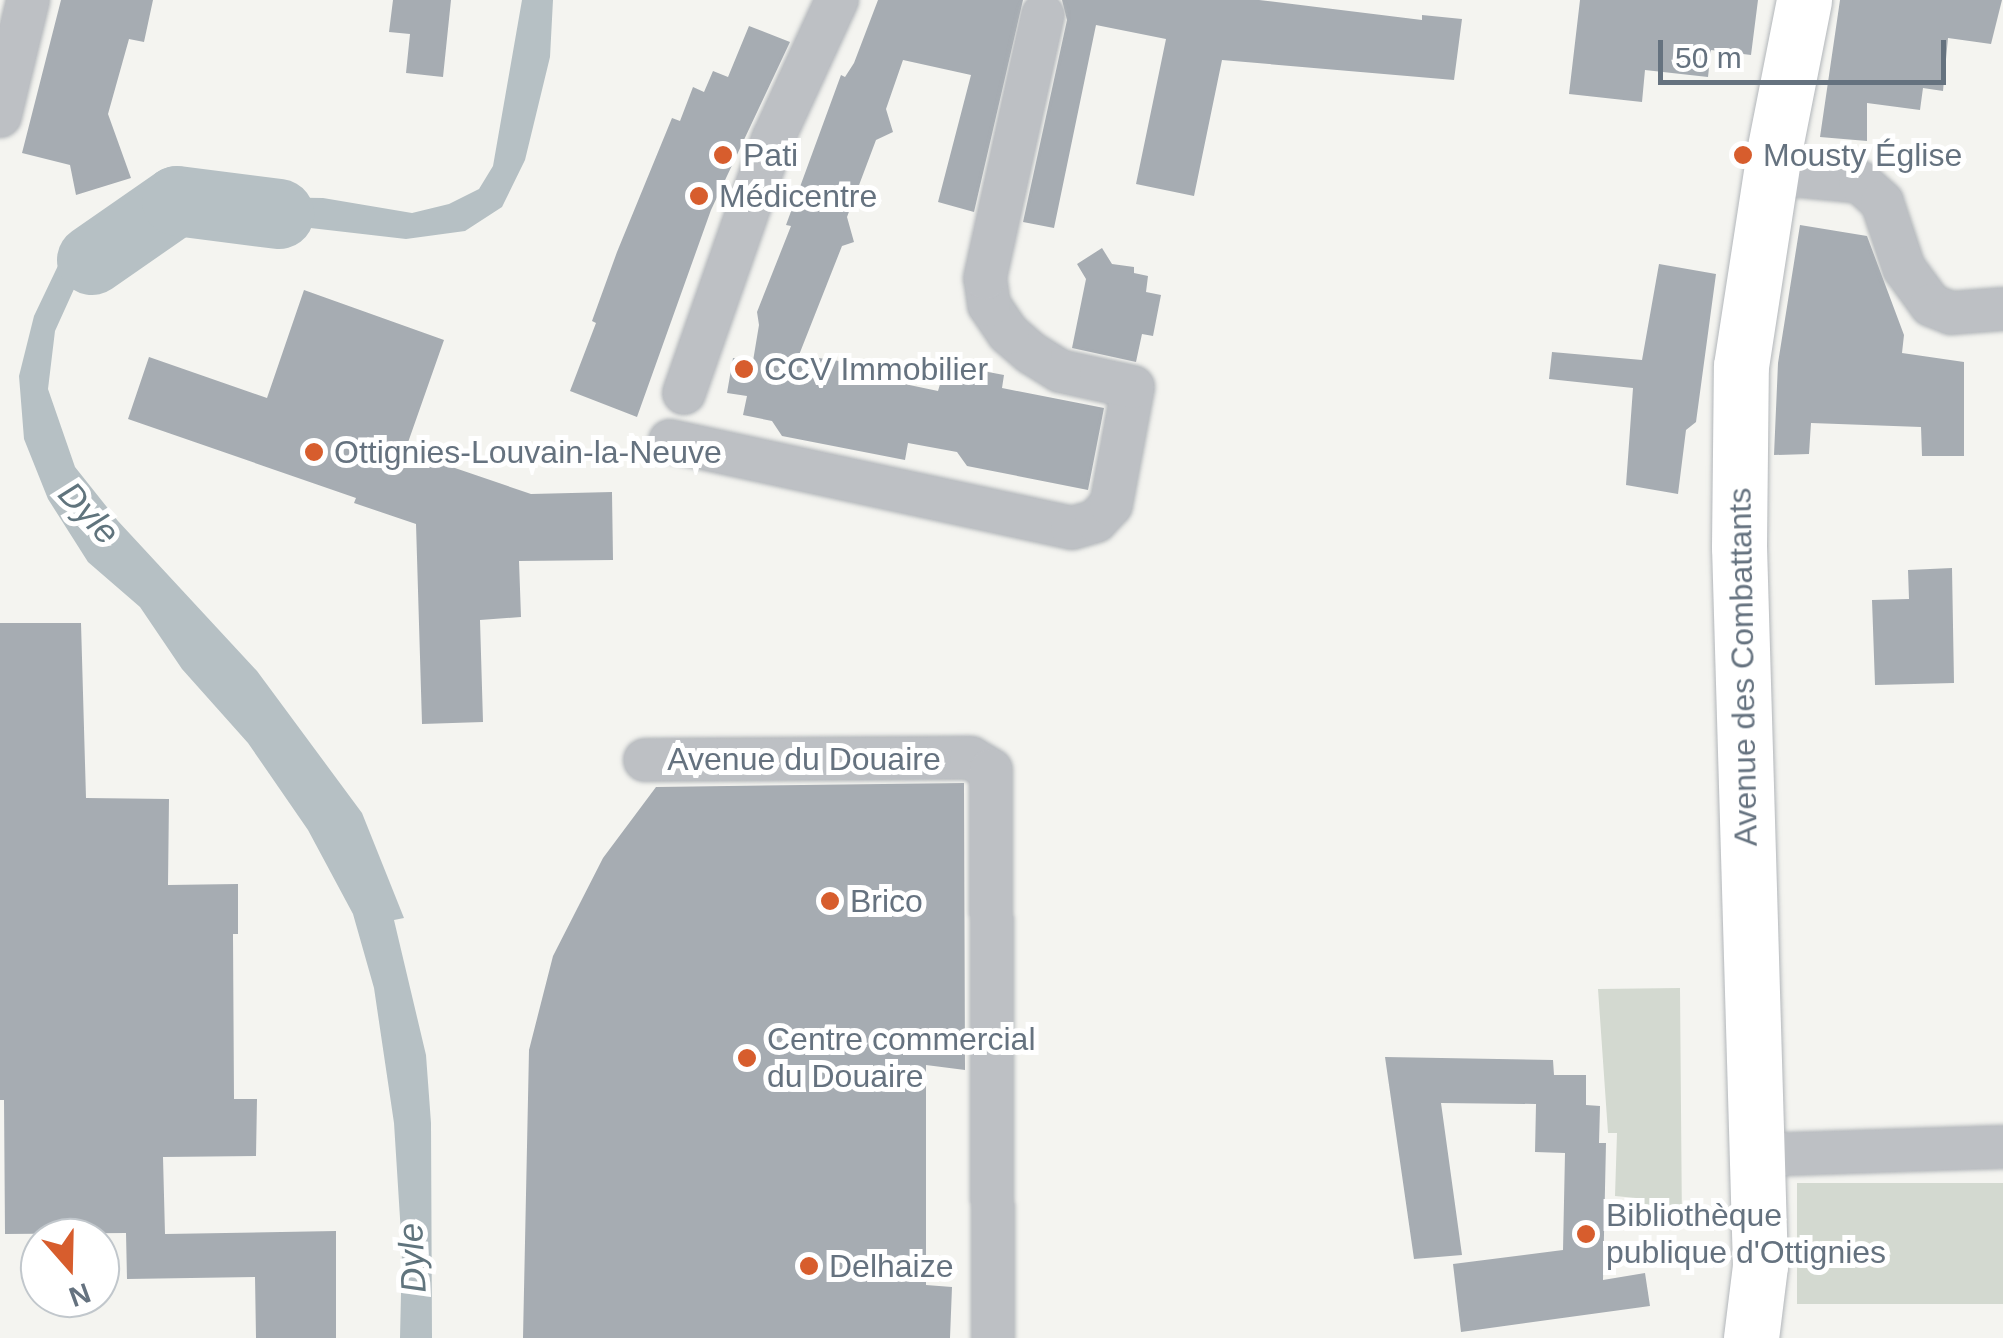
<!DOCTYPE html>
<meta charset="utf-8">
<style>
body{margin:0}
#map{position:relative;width:2003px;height:1338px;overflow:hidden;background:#f4f4f0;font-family:Helvetica,sans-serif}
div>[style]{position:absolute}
.green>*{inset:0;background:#d3d9d0;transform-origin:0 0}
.water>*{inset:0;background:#b6c0c4}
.river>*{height:70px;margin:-35px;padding:0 35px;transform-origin:35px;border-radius:35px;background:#b6c0c4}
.building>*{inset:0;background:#a6acb2}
.roads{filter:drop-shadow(0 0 2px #b2b6ba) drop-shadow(0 0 2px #b2b6ba)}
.street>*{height:42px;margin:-21px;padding:0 21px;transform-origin:21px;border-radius:21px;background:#bdc0c4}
.secondary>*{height:55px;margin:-27.5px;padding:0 27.5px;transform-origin:27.5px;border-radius:27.5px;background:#fff}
.dots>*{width:28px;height:28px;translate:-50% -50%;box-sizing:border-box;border:5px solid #fff;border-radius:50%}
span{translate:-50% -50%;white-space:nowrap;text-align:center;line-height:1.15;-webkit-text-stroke:10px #fff;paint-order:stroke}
.poi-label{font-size:32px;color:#65727f}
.left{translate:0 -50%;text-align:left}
.street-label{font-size:32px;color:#65727f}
.water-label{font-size:35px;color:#60747d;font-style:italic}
.north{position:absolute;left:20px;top:1218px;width:100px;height:100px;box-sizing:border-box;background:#fff;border:2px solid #c1c7cc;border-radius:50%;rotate:160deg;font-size:28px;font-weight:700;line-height:40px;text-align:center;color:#65727f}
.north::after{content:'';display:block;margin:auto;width:35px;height:45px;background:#d75d2d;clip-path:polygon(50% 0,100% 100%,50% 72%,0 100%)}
.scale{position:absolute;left:1658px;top:40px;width:288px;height:45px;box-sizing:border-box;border:5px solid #65727f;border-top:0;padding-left:12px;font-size:30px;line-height:35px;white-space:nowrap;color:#65727f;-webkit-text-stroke:8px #fff;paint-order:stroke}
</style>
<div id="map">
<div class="green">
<div style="clip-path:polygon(1680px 988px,1682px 1228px,1637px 1229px,1636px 1198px,1615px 1196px,1617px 1133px,1608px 1133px,1598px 989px)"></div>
<div style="left:2003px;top:1183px;width:121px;height:206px;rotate:90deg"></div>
</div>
<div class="water">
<div style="clip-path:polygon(522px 0,553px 0,550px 57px,525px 160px,502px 207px,465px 231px,406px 239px,216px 217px,134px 238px,79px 278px,55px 331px,48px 389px,75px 467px,118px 521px,257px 671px,362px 813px,404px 918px,394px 920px,426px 1055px,431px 1123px,432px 1338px,400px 1338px,402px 1250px,394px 1123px,374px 988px,353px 914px,308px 830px,248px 743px,182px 669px,140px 607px,88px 562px,48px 499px,24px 439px,19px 376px,34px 316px,65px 251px,122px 218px,200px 196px,323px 198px,412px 213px,449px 204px,479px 189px,493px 166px)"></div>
</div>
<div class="river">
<div style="left:92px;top:260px;width:103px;rotate:-34.8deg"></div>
<div style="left:177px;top:201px;width:103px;rotate:7.3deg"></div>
</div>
<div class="building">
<div style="clip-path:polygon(61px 0,153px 0,144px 42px,129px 39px,108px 114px,131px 178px,76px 195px,70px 165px,22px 153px)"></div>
<div style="clip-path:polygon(393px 0,451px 0,443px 77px,406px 73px,410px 34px,389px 32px)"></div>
<div style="clip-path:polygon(878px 0,1023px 0,974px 212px,938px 202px,971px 75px,903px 60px,886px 109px,893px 132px,876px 140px,847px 217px,854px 242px,842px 246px,799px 355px,859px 364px,857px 374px,938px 391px,946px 364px,1004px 375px,1002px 388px,1104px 408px,1088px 490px,967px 466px,957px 452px,908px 443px,905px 460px,782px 436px,772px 421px,743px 415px,747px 396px,727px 393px,733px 358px,753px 361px,759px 325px,757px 312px,791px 226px,786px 225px,841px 75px,845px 77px,854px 63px)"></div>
<div style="clip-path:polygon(1062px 0,1259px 0,1422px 20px,1422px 15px,1462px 19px,1454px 80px,1222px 60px,1194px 196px,1136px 184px,1166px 39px,1096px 25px,1054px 228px,1023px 222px,1067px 20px)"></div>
<div style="clip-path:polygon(1580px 0,1758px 0,1751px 55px,1711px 50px,1708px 77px,1645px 70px,1642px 102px,1569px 94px)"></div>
<div style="clip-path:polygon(1840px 0,2002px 0,1991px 44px,1948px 38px,1943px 91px,1923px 88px,1920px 110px,1867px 103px,1867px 141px,1820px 137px)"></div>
<div style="clip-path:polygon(749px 26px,790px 42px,711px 210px,637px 417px,570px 391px,596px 323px,592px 321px,617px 252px,672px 118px,680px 121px,693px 87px,704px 92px,713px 71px,728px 77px)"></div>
<div style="clip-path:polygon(1800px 225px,1867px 236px,1904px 335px,1902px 353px,1964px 362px,1964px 456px,1922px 456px,1921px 427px,1811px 423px,1809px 454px,1774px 455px,1778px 363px)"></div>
<div style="clip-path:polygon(1102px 248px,1112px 264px,1134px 267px,1134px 273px,1148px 276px,1146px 292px,1161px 295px,1153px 336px,1142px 334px,1136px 362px,1072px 348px,1086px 279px,1077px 264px)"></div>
<div style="clip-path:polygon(1659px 264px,1716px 274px,1696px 422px,1686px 430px,1678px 494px,1626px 485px,1633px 388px,1549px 379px,1552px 352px,1642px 360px)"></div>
<div style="clip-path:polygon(304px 290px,444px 340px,405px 451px,531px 494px,612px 492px,613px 560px,519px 561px,521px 617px,480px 620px,483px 722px,422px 724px,416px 524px,354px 503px,356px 498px,128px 419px,149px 357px,267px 398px)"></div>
<div style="clip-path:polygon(1952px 568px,1954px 683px,1875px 685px,1872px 600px,1909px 599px,1908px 570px)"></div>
<div style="clip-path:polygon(0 623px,81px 623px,86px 798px,169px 799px,168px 885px,238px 884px,238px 934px,233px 934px,234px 1099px,257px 1099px,256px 1156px,163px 1157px,165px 1234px,336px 1231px,336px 1338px,256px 1338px,255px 1277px,127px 1279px,126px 1233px,5px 1234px,4px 1100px,0 1100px)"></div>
<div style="clip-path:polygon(964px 783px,965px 1070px,926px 1065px,926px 1285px,952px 1287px,950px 1338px,523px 1338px,529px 1050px,553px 956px,603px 858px,656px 787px)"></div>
<div style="clip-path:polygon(1385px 1057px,1553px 1060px,1554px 1075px,1586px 1075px,1586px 1105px,1600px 1106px,1599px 1143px,1606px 1143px,1603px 1280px,1645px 1273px,1650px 1306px,1461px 1332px,1453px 1264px,1563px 1250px,1565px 1153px,1535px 1152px,1536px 1104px,1441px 1103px,1462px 1255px,1414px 1259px)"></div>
</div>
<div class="roads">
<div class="street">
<div style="left:0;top:116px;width:119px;rotate:-76.4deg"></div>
<div style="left:1770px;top:173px;width:90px;rotate:5.7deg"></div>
<div style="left:1860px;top:182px;width:30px;rotate:42deg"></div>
<div style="left:1882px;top:202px;width:70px;rotate:71.6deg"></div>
<div style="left:1904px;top:268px;width:46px;rotate:53.9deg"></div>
<div style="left:1931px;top:305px;width:22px;rotate:22deg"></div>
<div style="left:1951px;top:313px;width:52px;rotate:-4.4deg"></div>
<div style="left:684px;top:393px;width:269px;rotate:-70.7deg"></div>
<div style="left:773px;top:139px;width:153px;rotate:-65.3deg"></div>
<div style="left:670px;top:441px;width:411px;rotate:12.2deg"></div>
<div style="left:1072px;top:528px;width:25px;rotate:-16deg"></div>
<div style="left:1096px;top:521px;width:22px;rotate:-47deg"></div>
<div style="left:1111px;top:505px;width:120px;rotate:-79.4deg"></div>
<div style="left:1133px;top:387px;width:75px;rotate:-167.6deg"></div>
<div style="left:1060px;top:371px;width:34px;rotate:-148deg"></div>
<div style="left:1031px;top:353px;width:30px;rotate:-139deg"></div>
<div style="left:1008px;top:333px;width:34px;rotate:-124deg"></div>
<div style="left:989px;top:305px;width:27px;rotate:-98deg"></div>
<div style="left:985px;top:278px;width:269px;rotate:-77.6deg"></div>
<div style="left:645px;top:760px;width:326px;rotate:-0.4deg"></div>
<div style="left:971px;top:758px;width:23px;rotate:31deg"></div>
<div style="left:991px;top:770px;width:568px;rotate:89.8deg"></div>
<div style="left:1757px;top:1155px;width:246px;rotate:-1.9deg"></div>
</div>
<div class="secondary">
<div style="left:1751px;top:1338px;width:73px;rotate:-82.9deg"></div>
<div style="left:1760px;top:1266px;width:719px;rotate:-91.67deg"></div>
<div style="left:1739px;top:547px;width:181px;rotate:-89.4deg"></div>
<div style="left:1741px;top:366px;width:217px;rotate:-81.2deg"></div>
<div style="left:1774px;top:152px;width:155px;rotate:-78.8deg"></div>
</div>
</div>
<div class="dots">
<div style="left:723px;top:155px;background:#d75d2d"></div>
<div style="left:1743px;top:155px;background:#d75d2d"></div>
<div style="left:699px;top:196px;background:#d75d2d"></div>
<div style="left:744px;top:369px;background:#d75d2d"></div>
<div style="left:314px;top:452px;background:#d75d2d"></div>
<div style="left:830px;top:901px;background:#d75d2d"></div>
<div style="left:747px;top:1058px;background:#d75d2d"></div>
<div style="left:1586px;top:1234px;background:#d75d2d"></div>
<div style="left:809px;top:1266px;background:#d75d2d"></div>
</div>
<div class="poi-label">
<span class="left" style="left:743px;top:155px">Pati</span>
<span class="left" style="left:1763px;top:155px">Mousty Église</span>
<span class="left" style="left:719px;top:196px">Médicentre</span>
<span class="left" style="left:764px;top:369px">CCV Immobilier</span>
<span class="left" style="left:334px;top:452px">Ottignies-Louvain-la-Neuve</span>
<span class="left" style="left:850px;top:901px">Brico</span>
<span class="left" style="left:767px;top:1058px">Centre commercial<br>du Douaire</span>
<span class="left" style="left:1606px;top:1234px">Bibliothèque<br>publique d'Ottignies</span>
<span class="left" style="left:829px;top:1266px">Delhaize</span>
</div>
<div class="street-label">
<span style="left:1743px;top:667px;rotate:-91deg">Avenue des Combattants</span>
<span style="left:804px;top:759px">Avenue du Douaire</span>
</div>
<div class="water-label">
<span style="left:89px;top:513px;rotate:47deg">Dyle</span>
<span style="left:412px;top:1258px;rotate:-93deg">Dyle</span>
</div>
<div class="north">N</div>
<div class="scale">50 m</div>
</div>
